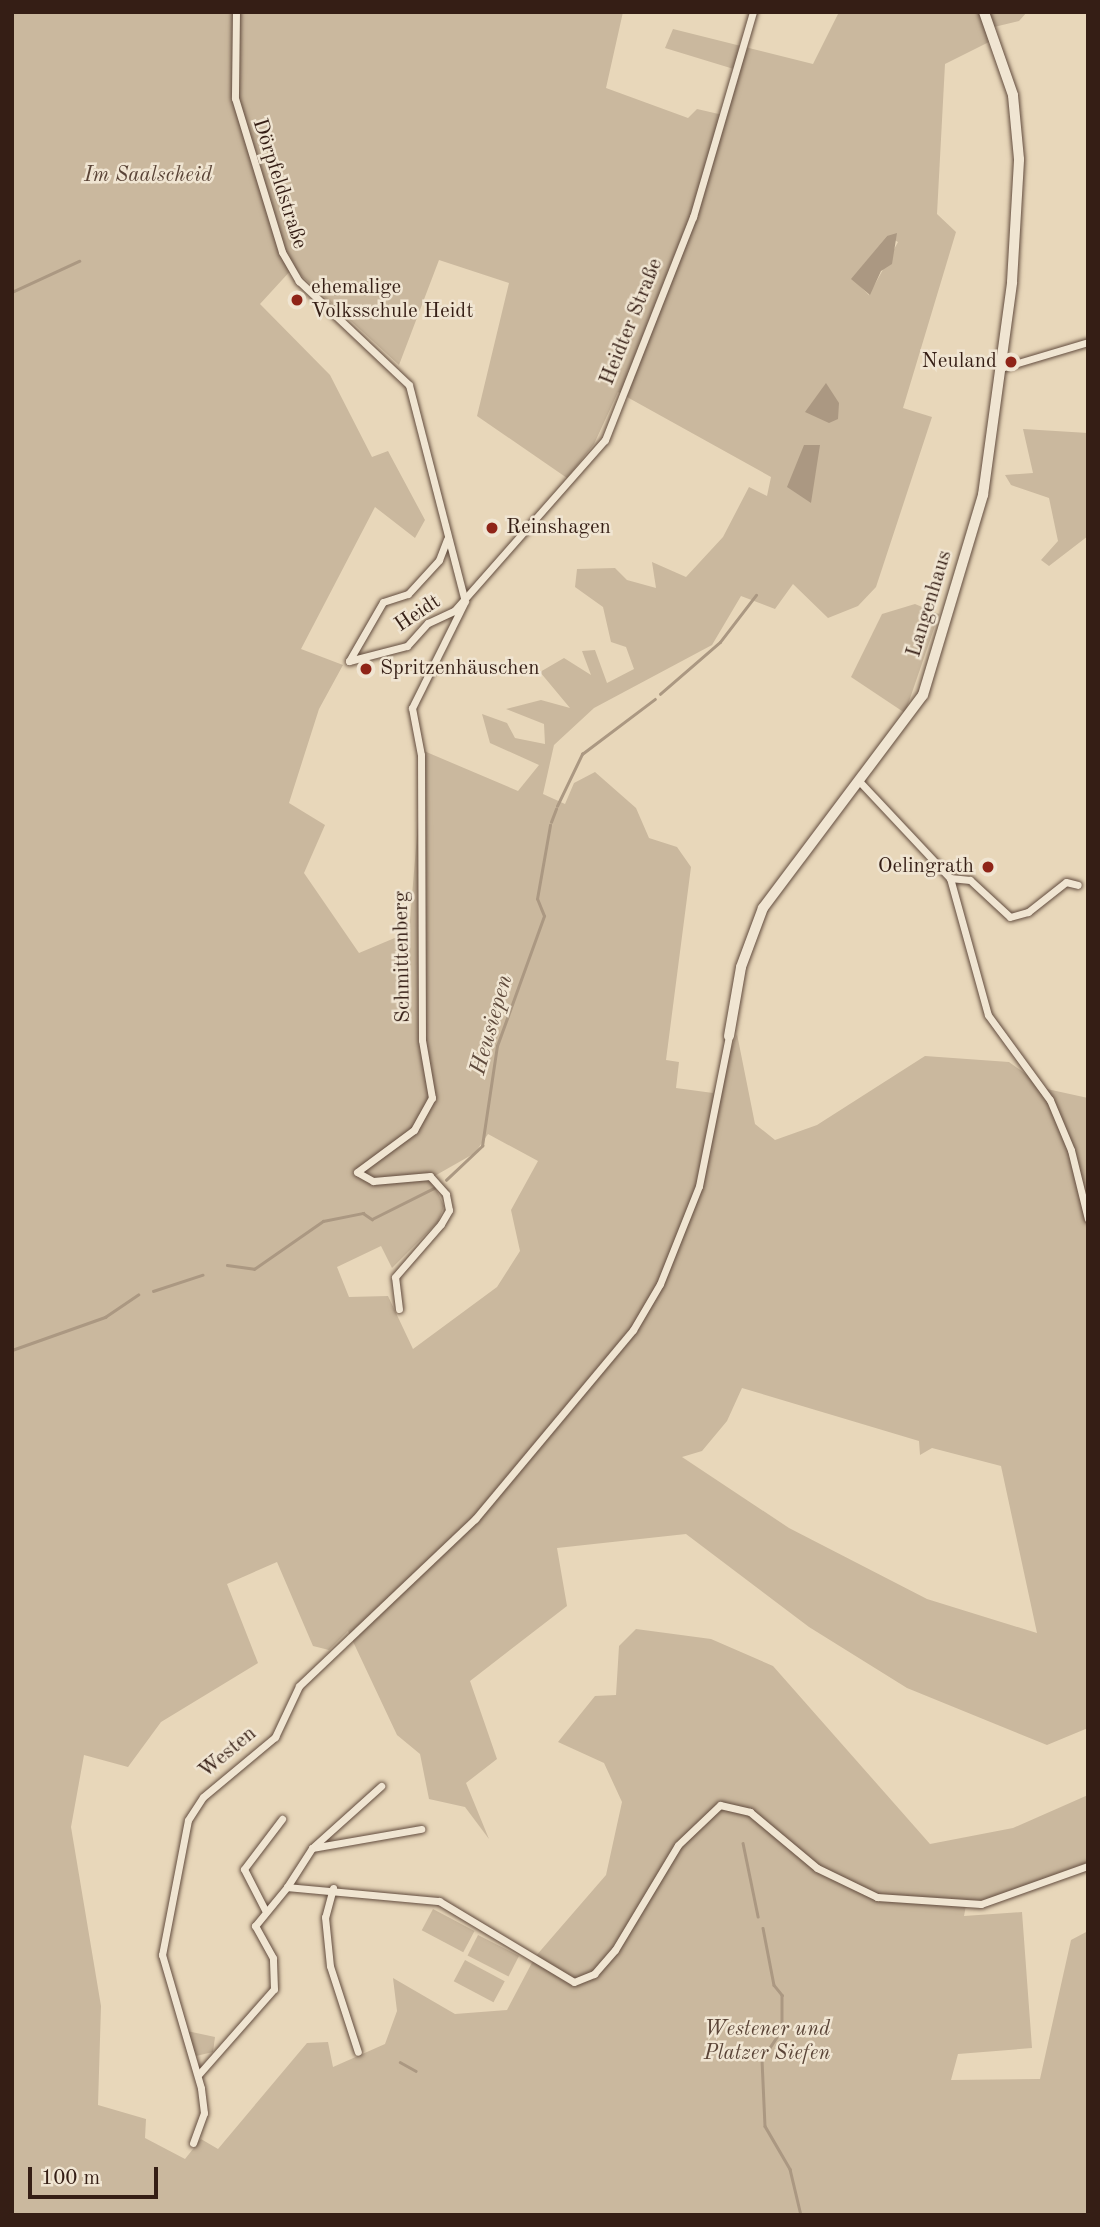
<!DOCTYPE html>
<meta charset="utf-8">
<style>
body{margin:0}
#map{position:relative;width:1100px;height:2227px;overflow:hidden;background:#e8d7ba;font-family:"Old Standard TT",serif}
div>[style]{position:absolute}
.green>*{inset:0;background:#cab89e;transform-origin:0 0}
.water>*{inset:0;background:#ab9882}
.stream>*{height:2.5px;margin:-1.25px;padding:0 1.25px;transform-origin:1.25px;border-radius:1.25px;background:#ab9882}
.roads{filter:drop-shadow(0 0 2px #624c3e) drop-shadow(0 0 2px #624c3e)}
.street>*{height:7px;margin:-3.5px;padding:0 3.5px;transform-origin:3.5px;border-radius:3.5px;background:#f0e5d2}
.secondary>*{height:10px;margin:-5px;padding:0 5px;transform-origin:5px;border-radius:5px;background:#f0e5d2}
.dots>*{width:19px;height:19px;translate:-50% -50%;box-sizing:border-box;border:4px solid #f0e5d2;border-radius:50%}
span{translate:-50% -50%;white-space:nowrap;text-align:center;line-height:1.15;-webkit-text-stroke:5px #f0e5d2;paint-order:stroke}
.park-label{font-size:21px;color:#5a4437;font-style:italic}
.street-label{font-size:21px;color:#351e15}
.poi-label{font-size:21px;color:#351e15}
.left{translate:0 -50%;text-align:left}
.right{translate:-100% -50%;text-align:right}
.water-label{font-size:23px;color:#5e493b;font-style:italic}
.frame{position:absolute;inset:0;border:14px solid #351e15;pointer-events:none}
.scale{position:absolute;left:28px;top:2167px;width:130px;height:32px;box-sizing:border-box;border:4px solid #351e15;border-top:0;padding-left:9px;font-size:21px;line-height:24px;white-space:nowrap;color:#351e15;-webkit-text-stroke:5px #f0e5d2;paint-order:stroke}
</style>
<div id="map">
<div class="green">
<div style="clip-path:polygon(evenodd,12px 12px,623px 12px,606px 88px,688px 118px,697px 109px,723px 115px,737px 70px,665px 48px,673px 29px,813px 64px,839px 12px,1027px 12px,1019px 21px,994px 27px,989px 42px,945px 64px,937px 214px,956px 232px,903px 408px,932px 417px,876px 587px,858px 606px,828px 618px,793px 584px,775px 609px,741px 596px,712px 645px,594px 708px,554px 745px,543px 794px,565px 804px,574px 783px,595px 772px,636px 808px,649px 838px,677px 847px,691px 867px,666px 1060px,679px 1062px,676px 1088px,713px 1093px,737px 1034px,755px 1124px,775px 1140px,817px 1125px,925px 1056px,1009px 1062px,1047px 1089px,1088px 1098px,1088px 1728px,1047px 1745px,907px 1688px,809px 1627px,686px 1534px,557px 1548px,567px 1606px,470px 1681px,497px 1759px,466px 1783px,489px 1839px,465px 1807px,429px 1799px,420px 1754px,397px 1735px,348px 1631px,329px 1650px,313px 1646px,277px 1562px,227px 1584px,258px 1663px,161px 1722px,128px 1767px,84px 1755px,71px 1827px,101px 2006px,98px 2105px,146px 2119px,145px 2138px,185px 2159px,201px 2139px,218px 2149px,307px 2043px,328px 2042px,333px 2067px,385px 2044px,397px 2011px,393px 1978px,455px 2014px,507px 2010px,535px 1957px,606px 1875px,622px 1802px,604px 1763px,558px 1742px,595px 1696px,616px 1695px,619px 1646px,636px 1629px,711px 1639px,773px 1666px,930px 1844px,1013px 1828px,1088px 1795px,1088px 1862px,988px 1900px,967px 1900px,964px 1916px,1022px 1912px,1032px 2048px,958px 2054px,951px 2080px,1040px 2079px,1071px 1940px,1088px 1931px,1088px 2215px,12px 2215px,12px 12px,887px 236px,898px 242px,869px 295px,857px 283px,860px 269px,887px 236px,12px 12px,439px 260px,509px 283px,477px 416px,567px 478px,594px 444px,618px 392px,771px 477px,767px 496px,749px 487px,723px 537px,686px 577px,652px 562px,656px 588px,627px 580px,615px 568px,577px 569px,575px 587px,603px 607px,611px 642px,626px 647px,634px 669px,607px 683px,595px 650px,582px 651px,591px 675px,564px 658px,540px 672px,570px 708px,541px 700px,506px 709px,544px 724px,545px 744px,515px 738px,507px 723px,482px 714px,490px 743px,539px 765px,518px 791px,424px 751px,409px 932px,359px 953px,304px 873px,325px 825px,289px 803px,319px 709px,343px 665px,301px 649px,375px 507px,415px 538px,425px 520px,388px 451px,372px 457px,330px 375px,260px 304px,293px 268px,399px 365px,439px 260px,12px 12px,488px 1134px,538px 1161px,511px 1210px,520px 1251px,497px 1287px,413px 1349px,388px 1296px,349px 1297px,337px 1267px,381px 1246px,392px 1268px,438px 1222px,444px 1206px,431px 1178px,475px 1153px,488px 1134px,12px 12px,742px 1388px,919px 1441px,920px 1455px,932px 1448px,1001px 1466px,1037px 1633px,927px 1599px,789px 1528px,682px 1457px,702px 1451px,727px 1421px,742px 1388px)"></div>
<div style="clip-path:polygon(1023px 429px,1088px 433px,1088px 536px,1049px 566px,1041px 560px,1058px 541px,1049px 498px,1011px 485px,1005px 475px,1033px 473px)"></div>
<div style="clip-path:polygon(915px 604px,939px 614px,905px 713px,851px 677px,882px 614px)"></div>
<div style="left:433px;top:1909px;width:47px;height:24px;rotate:28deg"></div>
<div style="left:478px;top:1935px;width:46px;height:23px;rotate:27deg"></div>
<div style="left:465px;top:1960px;width:45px;height:24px;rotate:28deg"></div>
<div style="clip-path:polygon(187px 2031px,215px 2037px,213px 2052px,196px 2056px)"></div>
</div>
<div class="water">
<div style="clip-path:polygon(897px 233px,892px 264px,881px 271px,870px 295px,851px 279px,887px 236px)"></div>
<div style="clip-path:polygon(826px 383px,839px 403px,838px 419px,829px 423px,805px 412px)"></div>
<div style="clip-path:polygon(804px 445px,820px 445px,811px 503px,787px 487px)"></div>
</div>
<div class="stream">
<div style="left:12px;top:292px;width:74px;rotate:-24.8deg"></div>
<div style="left:660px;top:694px;width:79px;rotate:-40.9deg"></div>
<div style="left:720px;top:642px;width:59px;rotate:-52.5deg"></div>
<div style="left:557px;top:806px;width:58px;rotate:-64.3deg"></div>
<div style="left:582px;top:754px;width:91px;rotate:-37deg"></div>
<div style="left:551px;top:822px;width:14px;rotate:-69deg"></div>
<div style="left:446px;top:1180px;width:50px;rotate:-43.4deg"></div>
<div style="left:482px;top:1146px;width:101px;rotate:-81.5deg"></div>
<div style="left:497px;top:1046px;width:138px;rotate:-70.1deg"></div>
<div style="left:544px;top:916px;width:18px;rotate:-112deg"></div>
<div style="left:537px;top:899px;width:75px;rotate:-80deg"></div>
<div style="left:227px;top:1265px;width:27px;rotate:8deg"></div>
<div style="left:254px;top:1269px;width:84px;rotate:-34.8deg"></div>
<div style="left:323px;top:1221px;width:41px;rotate:-11.3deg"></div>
<div style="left:363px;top:1213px;width:11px;rotate:34deg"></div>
<div style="left:372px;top:1219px;width:69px;rotate:-26.6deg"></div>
<div style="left:153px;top:1291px;width:52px;rotate:-18.1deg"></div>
<div style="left:12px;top:1350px;width:99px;rotate:-19.5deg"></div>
<div style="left:105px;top:1317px;width:40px;rotate:-34deg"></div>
<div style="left:743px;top:1843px;width:75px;rotate:78.4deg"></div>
<div style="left:763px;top:1928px;width:58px;rotate:79.1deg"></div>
<div style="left:774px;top:1985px;width:13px;rotate:51deg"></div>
<div style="left:782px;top:1995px;width:35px;rotate:90deg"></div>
<div style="left:782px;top:2030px;width:36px;rotate:124deg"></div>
<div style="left:762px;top:2060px;width:66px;rotate:87.4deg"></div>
<div style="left:765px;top:2126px;width:50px;rotate:59.8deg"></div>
<div style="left:790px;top:2169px;width:47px;rotate:76.6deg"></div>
<div style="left:400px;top:2062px;width:18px;rotate:29deg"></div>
</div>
<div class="roads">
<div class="street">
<div style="left:236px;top:12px;width:86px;rotate:90.7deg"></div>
<div style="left:235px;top:98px;width:161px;rotate:73deg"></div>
<div style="left:282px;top:252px;width:34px;rotate:60deg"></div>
<div style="left:299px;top:281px;width:151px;rotate:43.4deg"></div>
<div style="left:409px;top:385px;width:223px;rotate:75.5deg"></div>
<div style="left:1001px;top:368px;width:91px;rotate:-16.6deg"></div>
<div style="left:349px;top:661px;width:60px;rotate:-14.5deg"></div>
<div style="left:407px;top:646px;width:31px;rotate:-48deg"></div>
<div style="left:428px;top:623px;width:29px;rotate:-25deg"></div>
<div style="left:454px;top:611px;width:228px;rotate:-48.6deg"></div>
<div style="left:605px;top:440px;width:240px;rotate:-68.5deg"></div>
<div style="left:693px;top:217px;width:214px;rotate:-73.7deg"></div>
<div style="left:349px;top:661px;width:68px;rotate:-60deg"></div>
<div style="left:383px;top:602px;width:26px;rotate:-18deg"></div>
<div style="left:408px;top:594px;width:46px;rotate:-47.6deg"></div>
<div style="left:439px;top:560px;width:22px;rotate:-69deg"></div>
<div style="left:858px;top:780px;width:134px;rotate:46.8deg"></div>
<div style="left:950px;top:878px;width:142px;rotate:74.5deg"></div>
<div style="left:988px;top:1015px;width:105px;rotate:53.9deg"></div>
<div style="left:1050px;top:1100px;width:54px;rotate:67.2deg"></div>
<div style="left:1071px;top:1150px;width:71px;rotate:76.2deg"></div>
<div style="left:950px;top:878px;width:20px;rotate:6deg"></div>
<div style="left:970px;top:880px;width:54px;rotate:42.8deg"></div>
<div style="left:1010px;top:917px;width:19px;rotate:-16deg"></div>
<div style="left:1028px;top:912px;width:48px;rotate:-38.3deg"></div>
<div style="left:1066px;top:882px;width:12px;rotate:14deg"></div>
<div style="left:399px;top:1309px;width:32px;rotate:-97deg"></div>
<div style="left:395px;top:1277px;width:70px;rotate:-49deg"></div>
<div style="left:441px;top:1224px;width:16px;rotate:-60deg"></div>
<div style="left:449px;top:1210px;width:16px;rotate:-101deg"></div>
<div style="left:446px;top:1194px;width:24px;rotate:-132deg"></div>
<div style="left:430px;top:1176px;width:57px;rotate:175deg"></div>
<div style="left:373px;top:1181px;width:18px;rotate:-151deg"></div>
<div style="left:357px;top:1172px;width:71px;rotate:-36.4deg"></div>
<div style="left:414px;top:1130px;width:37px;rotate:-61deg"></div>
<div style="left:432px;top:1098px;width:59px;rotate:-99.8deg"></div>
<div style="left:422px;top:1040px;width:285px;rotate:-90.2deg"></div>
<div style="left:421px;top:755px;width:48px;rotate:-100.8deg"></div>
<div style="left:412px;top:708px;width:119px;rotate:-63.6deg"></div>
<div style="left:312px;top:1848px;width:93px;rotate:-41.9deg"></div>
<div style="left:287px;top:1887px;width:46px;rotate:-57.3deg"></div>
<div style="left:312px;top:1848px;width:111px;rotate:-9.9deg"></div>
<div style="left:333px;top:1888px;width:30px;rotate:105deg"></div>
<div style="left:325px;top:1917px;width:49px;rotate:84.2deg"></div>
<div style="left:330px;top:1966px;width:90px;rotate:72deg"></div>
<div style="left:265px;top:1910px;width:46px;rotate:-117.1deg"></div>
<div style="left:244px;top:1869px;width:63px;rotate:-52.8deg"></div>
<div style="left:199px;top:2074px;width:113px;rotate:-48.6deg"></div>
<div style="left:274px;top:1989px;width:31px;rotate:-92deg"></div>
<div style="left:273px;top:1958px;width:37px;rotate:-119deg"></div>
<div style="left:255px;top:1926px;width:50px;rotate:-50.6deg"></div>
<div style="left:287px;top:1887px;width:153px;rotate:5.3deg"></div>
<div style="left:439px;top:1901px;width:157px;rotate:31deg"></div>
<div style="left:574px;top:1982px;width:22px;rotate:-22deg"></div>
<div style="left:594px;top:1974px;width:32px;rotate:-49deg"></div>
<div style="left:615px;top:1950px;width:122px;rotate:-59deg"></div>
<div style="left:678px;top:1845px;width:58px;rotate:-43.6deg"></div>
<div style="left:720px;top:1805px;width:31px;rotate:13deg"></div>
<div style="left:750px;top:1812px;width:87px;rotate:39.9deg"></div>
<div style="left:817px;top:1868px;width:67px;rotate:25.8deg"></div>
<div style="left:877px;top:1897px;width:104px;rotate:3.9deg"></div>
<div style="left:981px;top:1904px;width:114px;rotate:-19.6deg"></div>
<div style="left:193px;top:2143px;width:32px;rotate:-70deg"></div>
<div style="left:204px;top:2113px;width:25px;rotate:-97deg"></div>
<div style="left:201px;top:2088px;width:139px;rotate:-106.3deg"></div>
<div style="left:162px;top:1955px;width:137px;rotate:-79.1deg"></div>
<div style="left:188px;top:1820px;width:27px;rotate:-57deg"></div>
<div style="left:203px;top:1797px;width:94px;rotate:-39.8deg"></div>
<div style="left:275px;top:1737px;width:56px;rotate:-64.8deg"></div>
<div style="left:299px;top:1686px;width:243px;rotate:-43.5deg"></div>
<div style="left:475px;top:1519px;width:246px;rotate:-50.1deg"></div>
<div style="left:633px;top:1330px;width:53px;rotate:-59.6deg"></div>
<div style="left:660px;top:1284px;width:105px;rotate:-68.3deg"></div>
<div style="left:699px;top:1186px;width:153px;rotate:-78.7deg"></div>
</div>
<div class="secondary">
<div style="left:729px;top:1036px;width:70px;rotate:-80.1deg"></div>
<div style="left:741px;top:967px;width:63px;rotate:-69.6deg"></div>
<div style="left:763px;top:908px;width:266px;rotate:-53.1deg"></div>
<div style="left:923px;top:695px;width:209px;rotate:-73.3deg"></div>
<div style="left:983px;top:495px;width:215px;rotate:-82.2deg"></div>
<div style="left:1012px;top:282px;width:123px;rotate:-86.7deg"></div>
<div style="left:1019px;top:159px;width:64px;rotate:-95.4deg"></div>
<div style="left:1013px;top:95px;width:88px;rotate:-109.3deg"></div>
</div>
</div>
<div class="dots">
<div style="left:297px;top:300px;background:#8f2418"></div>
<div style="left:1011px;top:362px;background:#8f2418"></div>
<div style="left:492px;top:528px;background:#8f2418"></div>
<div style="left:366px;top:669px;background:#8f2418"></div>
<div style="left:988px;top:867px;background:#8f2418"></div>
</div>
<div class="park-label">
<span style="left:148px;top:176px">Im Saalscheid</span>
<span style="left:767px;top:2042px">Westener und<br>Platzer Siefen</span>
</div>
<div class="street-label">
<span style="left:279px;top:184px;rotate:72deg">Dörpfeldstraße</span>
<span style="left:632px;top:322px;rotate:-68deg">Heidter Straße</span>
<span style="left:930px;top:604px;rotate:-73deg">Langenhaus</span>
<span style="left:418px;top:614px;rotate:-34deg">Heidt</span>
<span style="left:403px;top:957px;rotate:-91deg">Schmittenberg</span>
<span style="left:228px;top:1753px;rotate:-40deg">Westen</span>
</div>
<div class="poi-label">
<span class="left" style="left:311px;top:300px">ehemalige<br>Volksschule Heidt</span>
<span class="right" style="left:997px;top:362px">Neuland</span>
<span class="left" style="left:506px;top:528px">Reinshagen</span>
<span class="left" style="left:380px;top:669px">Spritzenhäuschen</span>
<span class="right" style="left:974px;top:867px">Oelingrath</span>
</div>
<div class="water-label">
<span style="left:492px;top:1025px;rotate:-74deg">Heusiepen</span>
</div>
<div class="frame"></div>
<div class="scale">100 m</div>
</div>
